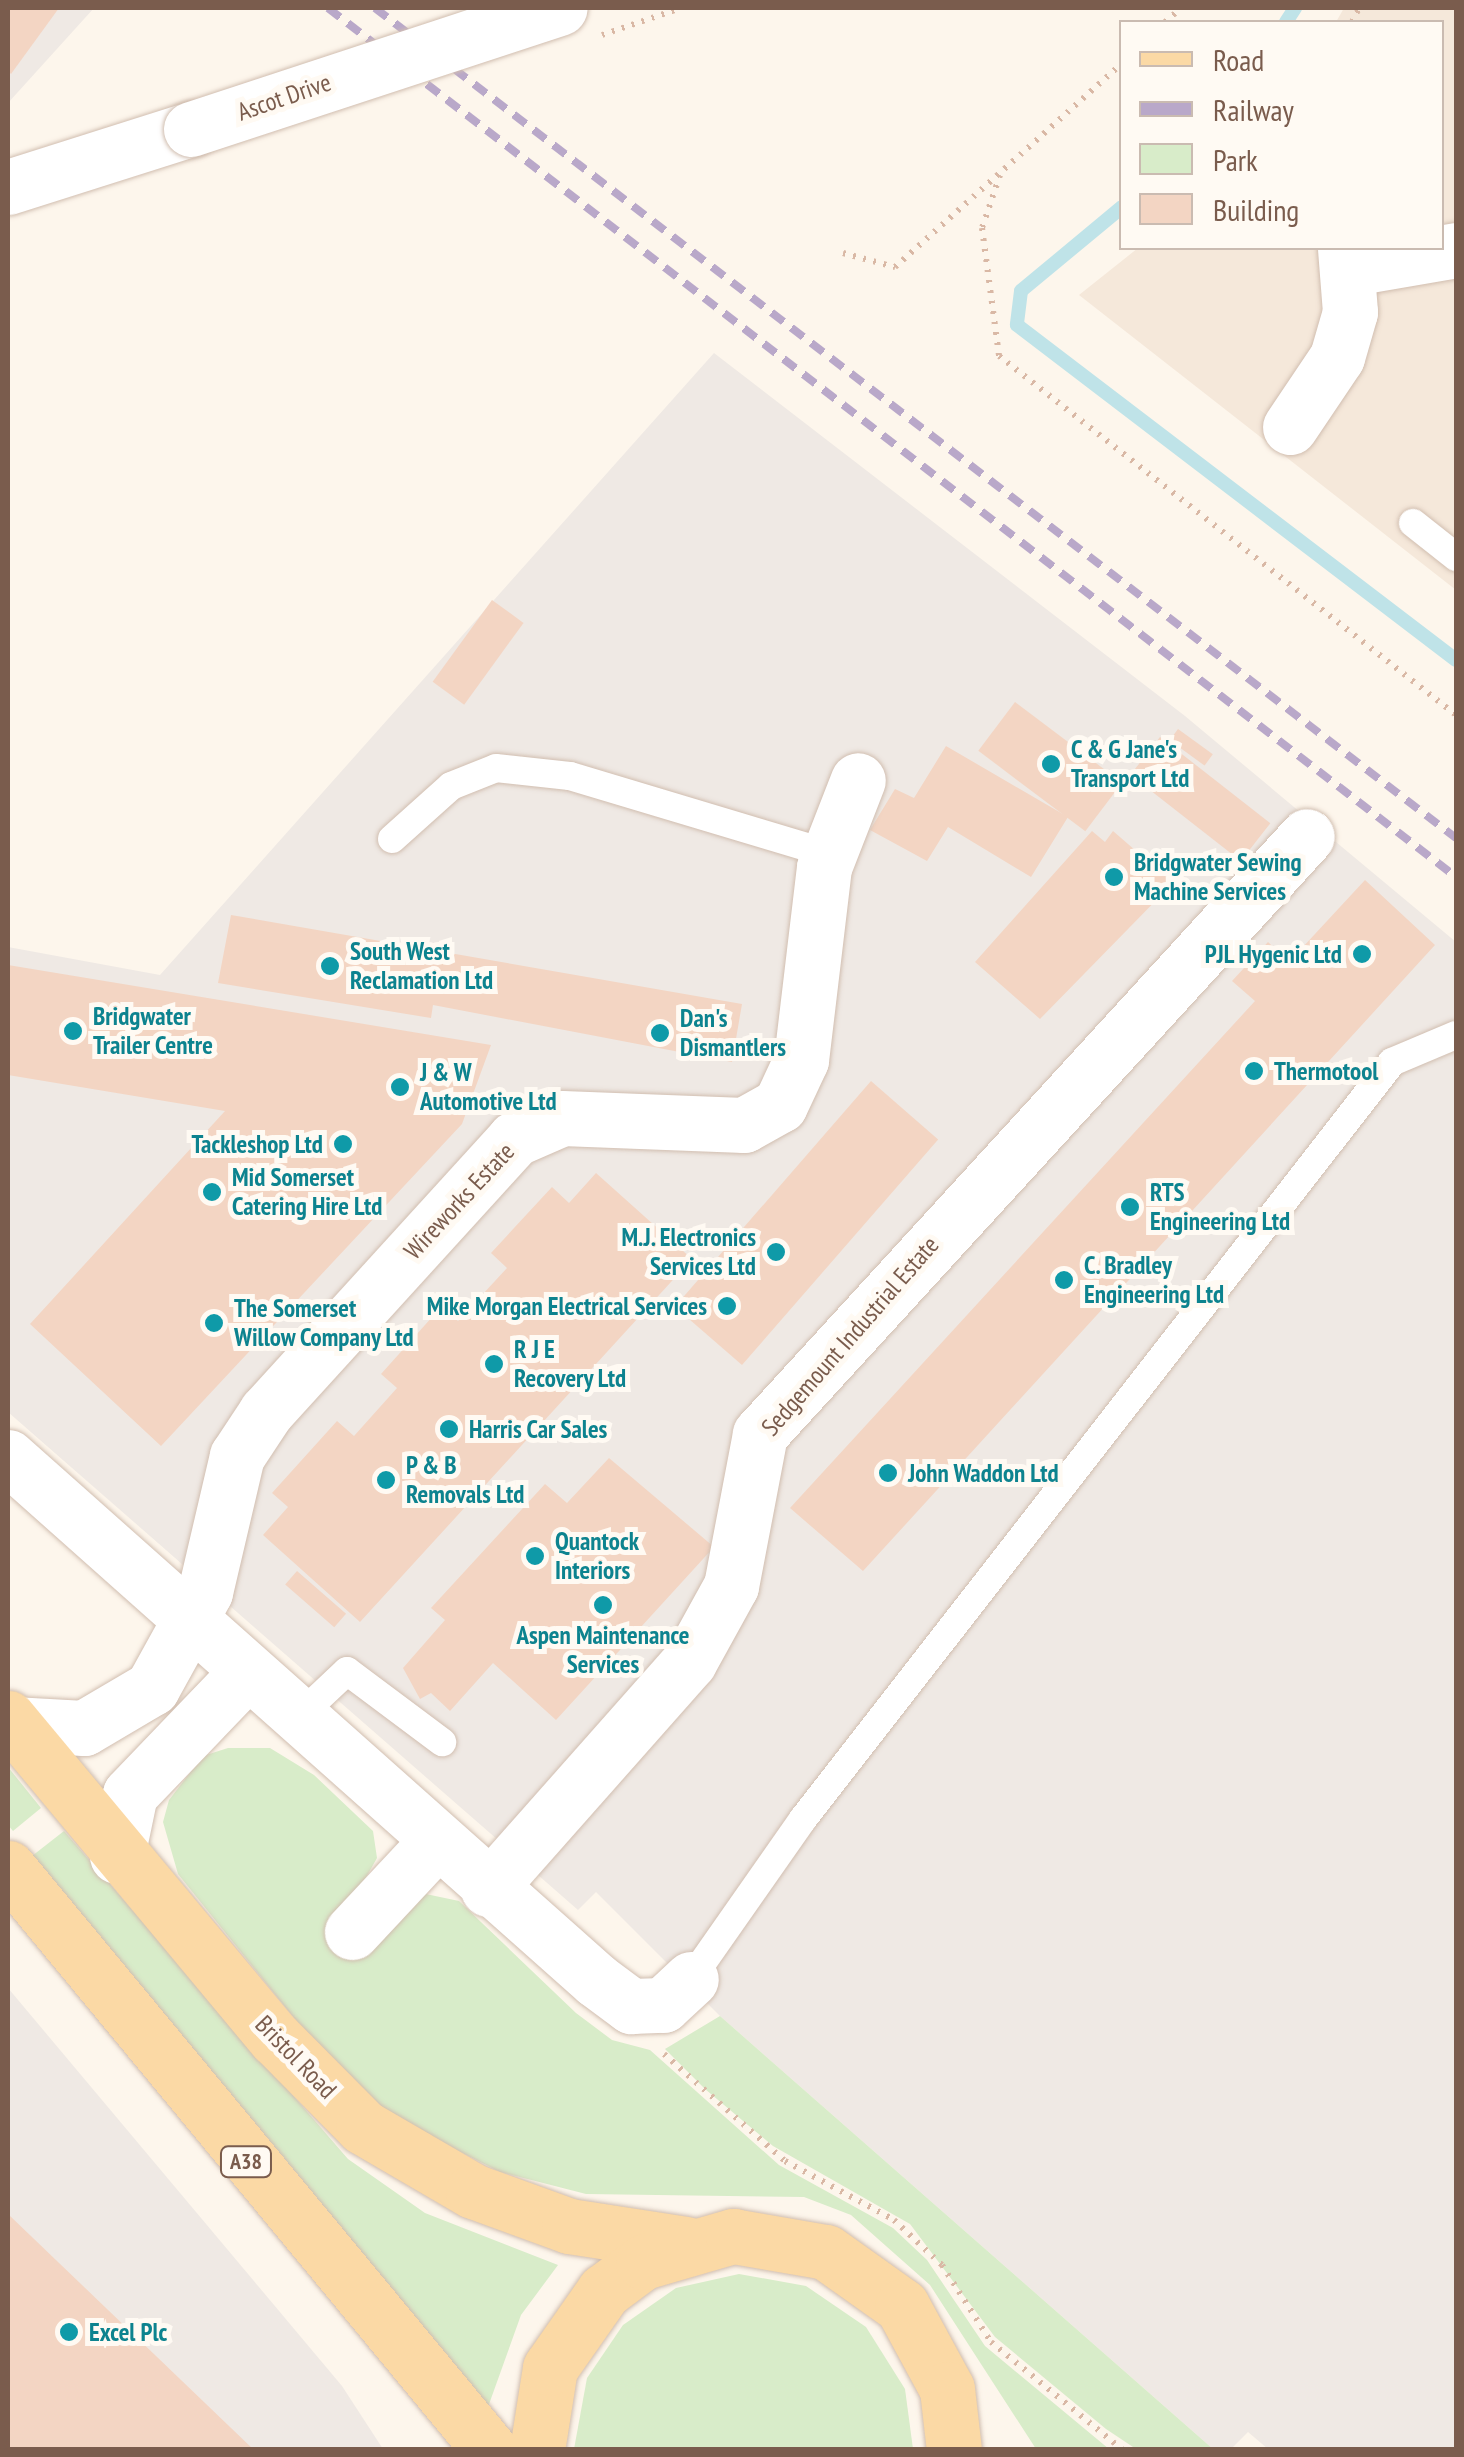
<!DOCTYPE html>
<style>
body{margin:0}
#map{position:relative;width:1464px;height:2457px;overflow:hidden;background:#fdf6ec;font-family:"PT Sans Narrow",sans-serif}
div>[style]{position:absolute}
.residential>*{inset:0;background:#f5e8da}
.industrial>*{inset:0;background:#efe9e4}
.green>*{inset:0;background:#d8ecc9}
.stream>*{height:14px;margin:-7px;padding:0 7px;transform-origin:7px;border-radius:7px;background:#bfe3e8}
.building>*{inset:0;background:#f3d5c3;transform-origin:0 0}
.path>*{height:6px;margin-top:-3px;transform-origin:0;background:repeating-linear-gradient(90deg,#d9b8a5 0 2.5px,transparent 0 10.5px)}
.roads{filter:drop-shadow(0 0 2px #d1beb0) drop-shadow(0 0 2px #d1beb0)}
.lane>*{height:28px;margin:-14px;padding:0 14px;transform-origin:14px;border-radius:14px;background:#fff}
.street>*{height:55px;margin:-27.5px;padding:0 27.5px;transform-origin:27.5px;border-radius:27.5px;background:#fff}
.primary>*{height:55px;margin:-27.5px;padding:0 27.5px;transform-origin:27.5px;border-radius:27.5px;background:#fbd9a5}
.rail>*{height:8px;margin-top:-4px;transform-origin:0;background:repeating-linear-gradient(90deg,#b9a8c9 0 15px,transparent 0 25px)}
.path-bridge>*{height:6px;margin-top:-3px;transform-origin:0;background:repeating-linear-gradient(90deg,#d9b8a5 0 2.5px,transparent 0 10.5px)}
.bridges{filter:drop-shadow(0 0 2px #d1beb0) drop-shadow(0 0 2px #d1beb0)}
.street-bridge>*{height:55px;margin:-27.5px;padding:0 27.5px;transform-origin:27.5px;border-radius:27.5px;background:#fff}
.dots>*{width:28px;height:28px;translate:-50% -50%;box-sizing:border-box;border:5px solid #fffaf3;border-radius:50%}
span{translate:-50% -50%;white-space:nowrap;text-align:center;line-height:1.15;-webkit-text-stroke:10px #fffaf3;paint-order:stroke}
.shield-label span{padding:2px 8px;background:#fffaf3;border:2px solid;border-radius:8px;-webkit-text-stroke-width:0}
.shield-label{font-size:22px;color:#7a5c4d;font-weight:700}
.street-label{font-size:25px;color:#7a5c4d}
.culture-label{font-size:25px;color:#0d838f;font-weight:700}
.left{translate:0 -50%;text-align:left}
.right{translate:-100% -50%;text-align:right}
.frame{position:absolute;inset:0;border:10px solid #7a5c4d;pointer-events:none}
.legend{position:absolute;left:1119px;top:20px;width:325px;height:230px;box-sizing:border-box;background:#fffaf3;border:2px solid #cabbb1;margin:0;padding:12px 18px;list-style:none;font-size:30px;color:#7a5c4d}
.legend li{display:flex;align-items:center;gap:20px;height:50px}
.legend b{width:50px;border:2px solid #cabbb1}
</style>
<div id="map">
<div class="residential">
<div style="clip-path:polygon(1344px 8px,1456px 8px,1456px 590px,1079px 295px,1138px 248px,1442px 248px,1442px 22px,1336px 22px)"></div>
</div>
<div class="industrial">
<div style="clip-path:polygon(8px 8px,94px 8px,8px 103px)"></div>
<div style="clip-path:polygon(714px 353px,1185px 716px,1456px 942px,1456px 2449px,1268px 2449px,1248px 2432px,1231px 2449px,1213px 2449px,720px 2016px,596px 1892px,578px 1910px,8px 1412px,8px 947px,160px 975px)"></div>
<div style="clip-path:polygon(8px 1988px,342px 2386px,383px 2449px,8px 2449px)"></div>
</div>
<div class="green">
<div style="clip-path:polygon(228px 1748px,270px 1748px,314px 1775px,373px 1831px,377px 1858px,364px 1881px,459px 1901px,576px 2013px,612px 2040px,650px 2050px,779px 2165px,893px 2228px,927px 2260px,985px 2346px,1109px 2449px,1036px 2449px,930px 2285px,851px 2215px,804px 2197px,586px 2194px,500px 2172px,388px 2115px,303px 2029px,178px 1874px,163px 1822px,169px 1800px,203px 1756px)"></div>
<div style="clip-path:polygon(8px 1767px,41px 1808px,13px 1831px,8px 1825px)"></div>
<div style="clip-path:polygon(64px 1831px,348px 2159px,425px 2213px,558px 2265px,521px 2315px,488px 2407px,32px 1856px)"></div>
<div style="clip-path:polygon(720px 2016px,1213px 2449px,1136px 2449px,1106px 2429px,995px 2337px,910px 2224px,773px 2146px,705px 2089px,665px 2049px)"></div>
<div style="clip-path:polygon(739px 2274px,806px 2286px,866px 2327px,905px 2389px,913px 2449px,574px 2449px,587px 2378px,623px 2325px,676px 2288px)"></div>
</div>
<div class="stream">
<div style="left:1286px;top:22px;width:17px;rotate:-57deg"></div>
<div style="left:1122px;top:207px;width:131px;rotate:140.3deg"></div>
<div style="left:1021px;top:291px;width:34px;rotate:97deg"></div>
<div style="left:1017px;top:325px;width:552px;rotate:37.35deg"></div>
</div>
<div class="building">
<div style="clip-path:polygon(8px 8px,59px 8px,11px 74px,8px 71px)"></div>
<div style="left:492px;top:600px;width:39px;height:101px;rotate:36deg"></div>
<div style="left:1015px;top:702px;width:134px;height:61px;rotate:37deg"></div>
<div style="left:1178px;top:729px;width:43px;height:14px;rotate:36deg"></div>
<div style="left:1160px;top:737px;width:140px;height:48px;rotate:38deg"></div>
<div style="clip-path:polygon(946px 746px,1068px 817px,1031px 877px,948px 827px,927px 861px,870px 830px,895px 789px,914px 798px)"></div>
<div style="clip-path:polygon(1092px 831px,1105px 842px,1113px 831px,1173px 883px,1040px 1019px,975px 962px)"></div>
<div style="clip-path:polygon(1365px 880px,1435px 945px,863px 1571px,790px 1508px,1255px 1001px,1232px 981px,1268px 942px,1289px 962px)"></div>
<div style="clip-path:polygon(231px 915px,742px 1004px,732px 1062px,433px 1005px,431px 1018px,218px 983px)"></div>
<div style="clip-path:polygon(8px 965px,491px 1045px,462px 1124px,161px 1446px,30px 1324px,225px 1111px,8px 1075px)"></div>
<div style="left:871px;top:1081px;width:89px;height:299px;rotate:41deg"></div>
<div style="clip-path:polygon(596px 1173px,692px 1259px,360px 1622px,263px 1535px,288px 1507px,272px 1493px,337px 1421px,354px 1436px,397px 1388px,381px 1374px,442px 1306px,458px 1321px,507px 1268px,491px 1253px,552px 1187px,569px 1203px)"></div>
<div style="clip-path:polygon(609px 1458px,714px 1547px,556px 1720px,493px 1663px,450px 1711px,431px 1693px,420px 1699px,403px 1668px,445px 1620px,431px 1608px,545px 1484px,567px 1503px)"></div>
<div style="left:297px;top:1571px;width:65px;height:18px;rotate:41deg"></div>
<div style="clip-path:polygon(8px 2214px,254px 2450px,8px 2450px)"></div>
</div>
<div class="path">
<div style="left:1165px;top:22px;width:21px;rotate:-41deg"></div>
<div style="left:1352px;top:22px;width:16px;rotate:-63deg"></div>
<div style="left:1000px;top:175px;width:56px;rotate:108.8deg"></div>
<div style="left:982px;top:228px;width:129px;rotate:82.4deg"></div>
<div style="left:999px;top:356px;width:581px;rotate:38.15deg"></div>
<div style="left:843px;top:253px;width:54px;rotate:15.1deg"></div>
<div style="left:895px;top:267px;width:305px;rotate:-41.9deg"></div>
<div style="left:664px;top:2054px;width:162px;rotate:41.5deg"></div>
<div style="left:785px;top:2161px;width:124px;rotate:28.4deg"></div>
<div style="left:894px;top:2220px;width:66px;rotate:43.2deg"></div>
<div style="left:942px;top:2265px;width:91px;rotate:57.5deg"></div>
<div style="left:991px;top:2342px;width:171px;rotate:39.3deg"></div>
</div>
<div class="roads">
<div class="lane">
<div style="left:1413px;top:523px;width:55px;rotate:38.3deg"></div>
<div style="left:392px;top:839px;width:79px;rotate:-41.9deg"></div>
<div style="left:451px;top:786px;width:48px;rotate:-21.8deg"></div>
<div style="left:496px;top:768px;width:74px;rotate:6.2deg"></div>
<div style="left:570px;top:776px;width:271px;rotate:16.7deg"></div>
<div style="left:296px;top:1719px;width:70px;rotate:-43.3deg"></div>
<div style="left:347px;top:1671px;width:119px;rotate:36.8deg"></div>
<div style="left:691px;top:1979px;width:195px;rotate:-55deg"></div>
<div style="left:803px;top:1819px;width:959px;rotate:-52.11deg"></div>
<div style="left:1392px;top:1062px;width:69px;rotate:-22.9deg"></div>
</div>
<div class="street">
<div style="left:8px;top:187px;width:192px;rotate:-17.6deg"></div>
<div style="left:1352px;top:268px;width:106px;rotate:-9.8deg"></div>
<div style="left:1290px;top:427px;width:84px;rotate:-56.1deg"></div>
<div style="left:1337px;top:357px;width:47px;rotate:-73.9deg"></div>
<div style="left:1350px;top:312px;width:64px;rotate:-94.5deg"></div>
<div style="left:8px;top:1457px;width:787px;rotate:41.65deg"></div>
<div style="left:596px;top:1980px;width:44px;rotate:36.6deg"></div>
<div style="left:631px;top:2006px;width:32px;rotate:-2deg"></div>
<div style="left:663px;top:2005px;width:38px;rotate:-43deg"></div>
<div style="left:12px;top:1724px;width:72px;rotate:3.2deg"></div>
<div style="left:84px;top:1728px;width:79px;rotate:-30.5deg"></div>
<div style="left:152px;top:1688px;width:110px;rotate:-61.1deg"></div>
<div style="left:205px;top:1592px;width:140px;rotate:-76.8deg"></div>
<div style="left:237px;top:1456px;width:53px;rotate:-56.6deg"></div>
<div style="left:266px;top:1412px;width:369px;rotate:-47.7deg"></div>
<div style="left:514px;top:1139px;width:52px;rotate:-23.6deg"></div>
<div style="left:562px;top:1118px;width:182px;rotate:2.2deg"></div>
<div style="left:744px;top:1125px;width:41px;rotate:-29.1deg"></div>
<div style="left:780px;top:1105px;width:50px;rotate:-65deg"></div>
<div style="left:801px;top:1060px;width:194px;rotate:-83.2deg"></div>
<div style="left:824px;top:867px;width:93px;rotate:-68.7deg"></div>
<div style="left:117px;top:1856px;width:63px;rotate:-78.2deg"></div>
<div style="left:130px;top:1794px;width:166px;rotate:-46.2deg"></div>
<div style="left:488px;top:1889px;width:303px;rotate:-48.5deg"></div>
<div style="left:689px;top:1662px;width:87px;rotate:-61.1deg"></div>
<div style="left:731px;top:1586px;width:155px;rotate:-79.2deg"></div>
<div style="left:760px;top:1434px;width:810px;rotate:-47.55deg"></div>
<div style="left:352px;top:1932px;width:122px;rotate:-47deg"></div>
</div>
<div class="primary">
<div style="left:8px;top:1718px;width:417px;rotate:50.2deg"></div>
<div style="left:275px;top:2038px;width:125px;rotate:45.3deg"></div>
<div style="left:363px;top:2127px;width:127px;rotate:30.2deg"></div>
<div style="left:473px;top:2191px;width:102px;rotate:20deg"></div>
<div style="left:569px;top:2226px;width:118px;rotate:8.7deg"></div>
<div style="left:8px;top:1868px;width:756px;rotate:50.37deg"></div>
<div style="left:537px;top:2450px;width:83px;rotate:-81deg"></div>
<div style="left:550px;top:2368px;width:94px;rotate:-55deg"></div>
<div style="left:604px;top:2291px;width:49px;rotate:-36.6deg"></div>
<div style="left:643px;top:2262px;width:94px;rotate:-16.1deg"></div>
<div style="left:733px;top:2236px;width:94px;rotate:9.8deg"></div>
<div style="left:826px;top:2252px;width:93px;rotate:35.4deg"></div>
<div style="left:902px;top:2306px;width:94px;rotate:61.5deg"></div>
<div style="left:947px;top:2389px;width:61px;rotate:83.5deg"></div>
</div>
</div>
<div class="rail">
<div style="left:328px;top:8px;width:1424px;rotate:37.61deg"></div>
<div style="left:375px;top:8px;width:1363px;rotate:37.52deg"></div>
</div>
<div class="path-bridge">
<div style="left:602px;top:35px;width:83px;rotate:-18.9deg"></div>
</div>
<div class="bridges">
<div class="street-bridge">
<div style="left:191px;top:129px;width:388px;rotate:-18.2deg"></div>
</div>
</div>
<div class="dots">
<div style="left:1051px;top:764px;background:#0f9aa8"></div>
<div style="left:1114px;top:877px;background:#0f9aa8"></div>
<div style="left:1362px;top:954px;background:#0f9aa8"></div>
<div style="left:330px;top:966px;background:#0f9aa8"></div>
<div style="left:73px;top:1031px;background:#0f9aa8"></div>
<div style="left:660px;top:1033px;background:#0f9aa8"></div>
<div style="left:1254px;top:1071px;background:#0f9aa8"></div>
<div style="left:400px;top:1087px;background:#0f9aa8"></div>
<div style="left:343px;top:1144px;background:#0f9aa8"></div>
<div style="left:212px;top:1192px;background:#0f9aa8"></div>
<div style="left:1130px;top:1207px;background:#0f9aa8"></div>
<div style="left:776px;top:1252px;background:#0f9aa8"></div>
<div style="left:1064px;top:1280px;background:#0f9aa8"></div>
<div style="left:727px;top:1306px;background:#0f9aa8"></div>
<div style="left:214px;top:1323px;background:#0f9aa8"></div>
<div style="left:494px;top:1364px;background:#0f9aa8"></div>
<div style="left:449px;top:1429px;background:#0f9aa8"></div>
<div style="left:888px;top:1473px;background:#0f9aa8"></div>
<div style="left:386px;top:1480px;background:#0f9aa8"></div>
<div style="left:535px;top:1556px;background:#0f9aa8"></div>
<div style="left:603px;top:1605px;background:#0f9aa8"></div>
<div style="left:69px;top:2332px;background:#0f9aa8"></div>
</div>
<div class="shield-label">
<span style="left:246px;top:2162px">A38</span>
</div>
<div class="street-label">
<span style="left:284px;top:97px;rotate:-19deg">Ascot Drive</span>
<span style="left:459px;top:1201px;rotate:-47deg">Wireworks Estate</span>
<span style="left:850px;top:1336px;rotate:-49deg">Sedgemount Industrial Estate</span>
<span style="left:296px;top:2057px;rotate:46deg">Bristol Road</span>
</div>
<div class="culture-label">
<span class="left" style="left:1071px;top:764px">C &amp; G Jane's<br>Transport Ltd</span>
<span class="left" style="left:1134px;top:877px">Bridgwater Sewing<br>Machine Services</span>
<span class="left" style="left:350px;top:966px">South West<br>Reclamation Ltd</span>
<span class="right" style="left:1342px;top:954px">PJL Hygenic Ltd</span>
<span class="left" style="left:93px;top:1031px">Bridgwater<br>Trailer Centre</span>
<span class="left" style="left:680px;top:1033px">Dan's<br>Dismantlers</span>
<span class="left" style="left:1274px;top:1071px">Thermotool</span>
<span class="left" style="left:420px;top:1087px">J &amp; W<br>Automotive Ltd</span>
<span class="right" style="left:323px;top:1144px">Tackleshop Ltd</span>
<span class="left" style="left:232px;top:1192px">Mid Somerset<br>Catering Hire Ltd</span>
<span class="left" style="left:1150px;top:1207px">RTS<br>Engineering Ltd</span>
<span class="right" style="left:756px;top:1252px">M.J. Electronics<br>Services Ltd</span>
<span class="left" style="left:1084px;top:1280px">C. Bradley<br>Engineering Ltd</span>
<span class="right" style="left:707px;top:1306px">Mike Morgan Electrical Services</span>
<span class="left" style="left:234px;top:1323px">The Somerset<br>Willow Company Ltd</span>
<span class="left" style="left:514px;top:1364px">R J E<br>Recovery Ltd</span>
<span class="left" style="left:469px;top:1429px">Harris Car Sales</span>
<span class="left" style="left:406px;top:1480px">P &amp; B<br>Removals Ltd</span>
<span class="left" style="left:908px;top:1473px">John Waddon Ltd</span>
<span class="left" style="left:555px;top:1556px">Quantock<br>Interiors</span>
<span style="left:603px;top:1650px">Aspen Maintenance<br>Services</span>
<span class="left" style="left:89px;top:2332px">Excel Plc</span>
</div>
<div class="frame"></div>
<ul class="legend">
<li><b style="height:12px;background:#fbd9a5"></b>Road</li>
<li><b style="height:12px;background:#b9a8c9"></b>Railway</li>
<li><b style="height:28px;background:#d8ecc9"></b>Park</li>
<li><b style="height:28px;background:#f3d5c3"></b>Building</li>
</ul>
</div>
